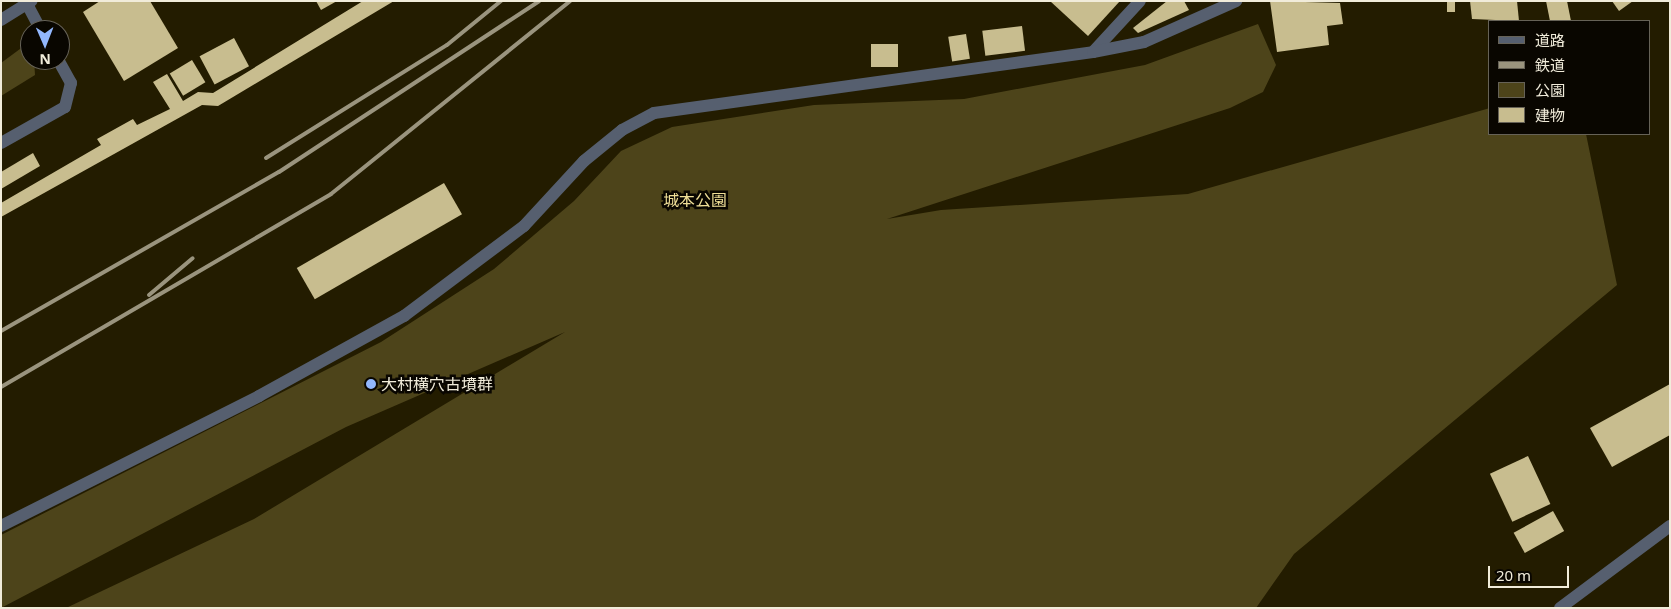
<!DOCTYPE html>
<meta charset="utf-8">
<style>
body{margin:0}
#map{position:relative;width:1671px;height:609px;overflow:hidden;background:#231c00;font-family:"Noto Sans","Noto Sans JP",sans-serif}
div>[style]{position:absolute}
.green>*{inset:0;background:#4d441a}
.building>*{inset:0;background:#c8bd8f;transform-origin:0 0}
.minor>*{height:12px;margin:-6px;padding:0 6px;transform-origin:6px;border-radius:6px;background:#565f6f}
.rail>*{height:4px;margin:-2px;padding:0 2px;transform-origin:2px;border-radius:2px;background:#9a947e}
.dots>*{width:14px;height:14px;translate:-50% -50%;box-sizing:border-box;border:2px solid #090600;border-radius:50%}
span{translate:-50% -50%;white-space:nowrap;text-align:center;line-height:1.15;-webkit-text-stroke:5px #090600;paint-order:stroke}
.park-label{font-size:16px;color:#efde96}
.poi-label{font-size:16px;color:#f1ecda}
.left{translate:0 -50%;text-align:left}
.frame{position:absolute;inset:0;border:2px solid #f1ecda;pointer-events:none}
.legend{position:absolute;left:1488px;top:20px;width:162px;height:115px;box-sizing:border-box;background:#090600;border:1px solid #666257;margin:0;padding:6px 9px;list-style:none;font-size:15px;color:#f1ecda}
.legend li{display:flex;align-items:center;gap:10px;height:25px}
.legend b{width:25px;border:1px solid #666257}
.north{position:absolute;left:20px;top:20px;width:50px;height:50px;box-sizing:border-box;background:#090600;border:1px solid #666257;border-radius:50%;rotate:179deg;font-size:14px;font-weight:700;line-height:20px;text-align:center;color:#f1ecda}
.north::after{content:'';display:block;margin:auto;width:18px;height:22px;background:#92b7fd;clip-path:polygon(50% 0,100% 100%,50% 72%,0 100%)}
.scale{position:absolute;left:1488px;top:566px;width:81px;height:22px;box-sizing:border-box;border:2px solid #f1ecda;border-top:0;padding-left:6px;font-size:15px;line-height:18px;white-space:nowrap;color:#f1ecda;-webkit-text-stroke:4px #090600;paint-order:stroke}
</style>
<div id="map">
<div class="green">
<div style="clip-path:polygon(1258px 24px,1276px 65px,1263px 92px,1230px 108px,887px 219px,941px 210px,1188px 194px,1490px 108px,1490px 134px,1586px 134px,1617px 285px,1294px 554px,1256px 608px,66px 608px,254px 519px,565px 332px,346px 427px,1px 608px,1px 535px,381px 342px,494px 269px,574px 201px,621px 151px,672px 127px,814px 105px,964px 99px,1145px 65px)"></div>
<div style="clip-path:polygon(24px 46px,34px 60px,35px 75px,1px 96px,1px 63px)"></div>
</div>
<div class="building">
<div style="clip-path:polygon(100px 1px,150px 1px,178px 48px,124px 81px,83px 12px)"></div>
<div style="clip-path:polygon(316px 1px,337px 1px,321px 10px)"></div>
<div style="clip-path:polygon(363px 1px,394px 1px,218px 106px,202px 105px,1px 217px,1px 203px,101px 145px,97px 139px,133px 119px,137px 125px,170px 109px,153px 82px,167px 74px,183px 101px,198px 92px,213px 93px)"></div>
<div style="clip-path:polygon(1050px 1px,1120px 1px,1088px 36px)"></div>
<div style="clip-path:polygon(1167px 1px,1184px 1px,1189px 10px,1138px 33px,1133px 28px)"></div>
<div style="clip-path:polygon(1270px 1px,1340px 3px,1343px 24px,1327px 26px,1329px 45px,1277px 52px)"></div>
<div style="left:1447px;top:1px;width:8px;height:11px"></div>
<div style="clip-path:polygon(1470px 1px,1517px 1px,1519px 21px,1472px 19px)"></div>
<div style="clip-path:polygon(1546px 1px,1567px 1px,1571px 21px,1550px 21px)"></div>
<div style="clip-path:polygon(1612px 1px,1633px 1px,1619px 11px)"></div>
<div style="left:1022px;top:26px;width:25px;height:40px;rotate:83deg"></div>
<div style="left:966px;top:34px;width:25px;height:18px;rotate:81deg"></div>
<div style="left:234px;top:38px;width:32px;height:39px;rotate:62deg"></div>
<div style="left:871px;top:44px;width:27px;height:23px"></div>
<div style="left:192px;top:60px;width:26px;height:26px;rotate:59deg"></div>
<div style="clip-path:polygon(33px 153px,40px 166px,1px 189px,1px 172px)"></div>
<div style="left:444px;top:183px;width:36px;height:170px;rotate:60deg"></div>
<div style="clip-path:polygon(1670px 384px,1670px 435px,1612px 467px,1590px 428px)"></div>
<div style="left:1528px;top:456px;width:53px;height:42px;rotate:65deg"></div>
<div style="left:1553px;top:511px;width:23px;height:45px;rotate:61deg"></div>
</div>
<div class="minor">
<div style="left:27px;top:4px;width:30px;rotate:62deg"></div>
<div style="left:1px;top:20px;width:36px;rotate:-32deg"></div>
<div style="left:1093px;top:52px;width:69px;rotate:-47.3deg"></div>
<div style="left:1px;top:143px;width:73px;rotate:-29.4deg"></div>
<div style="left:65px;top:107px;width:25px;rotate:-76deg"></div>
<div style="left:71px;top:83px;width:26px;rotate:-119deg"></div>
<div style="left:1px;top:526px;width:289px;rotate:-26.7deg"></div>
<div style="left:259px;top:396px;width:166px;rotate:-28.9deg"></div>
<div style="left:404px;top:316px;width:150px;rotate:-36.9deg"></div>
<div style="left:524px;top:226px;width:88px;rotate:-47.3deg"></div>
<div style="left:584px;top:161px;width:49px;rotate:-39.2deg"></div>
<div style="left:622px;top:130px;width:36px;rotate:-28deg"></div>
<div style="left:654px;top:113px;width:443px;rotate:-7.9deg"></div>
<div style="left:1093px;top:52px;width:52px;rotate:-11.1deg"></div>
<div style="left:1144px;top:42px;width:101px;rotate:-24deg"></div>
<div style="left:1560px;top:608px;width:137px;rotate:-36.7deg"></div>
</div>
<div class="rail">
<div style="left:266px;top:158px;width:213px;rotate:-32deg"></div>
<div style="left:447px;top:45px;width:70px;rotate:-39.2deg"></div>
<div style="left:149px;top:295px;width:57px;rotate:-40.1deg"></div>
<div style="left:1px;top:331px;width:320px;rotate:-29.8deg"></div>
<div style="left:279px;top:172px;width:311px;rotate:-33.3deg"></div>
<div style="left:1px;top:387px;width:382px;rotate:-30.3deg"></div>
<div style="left:331px;top:194px;width:307px;rotate:-38.9deg"></div>
</div>
<div class="dots">
<div style="left:371px;top:384px;background:#92b7fd"></div>
</div>
<div class="park-label">
<span style="left:695px;top:200px">城本公園</span>
</div>
<div class="poi-label">
<span class="left" style="left:381px;top:384px">大村横穴古墳群</span>
</div>
<div class="frame"></div>
<ul class="legend">
<li><b style="height:6px;background:#565f6f"></b>道路</li>
<li><b style="height:6px;background:#9a947e"></b>鉄道</li>
<li><b style="height:14px;background:#4d441a"></b>公園</li>
<li><b style="height:14px;background:#c8bd8f"></b>建物</li>
</ul>
<div class="north">N</div>
<div class="scale">20 m</div>
</div>
